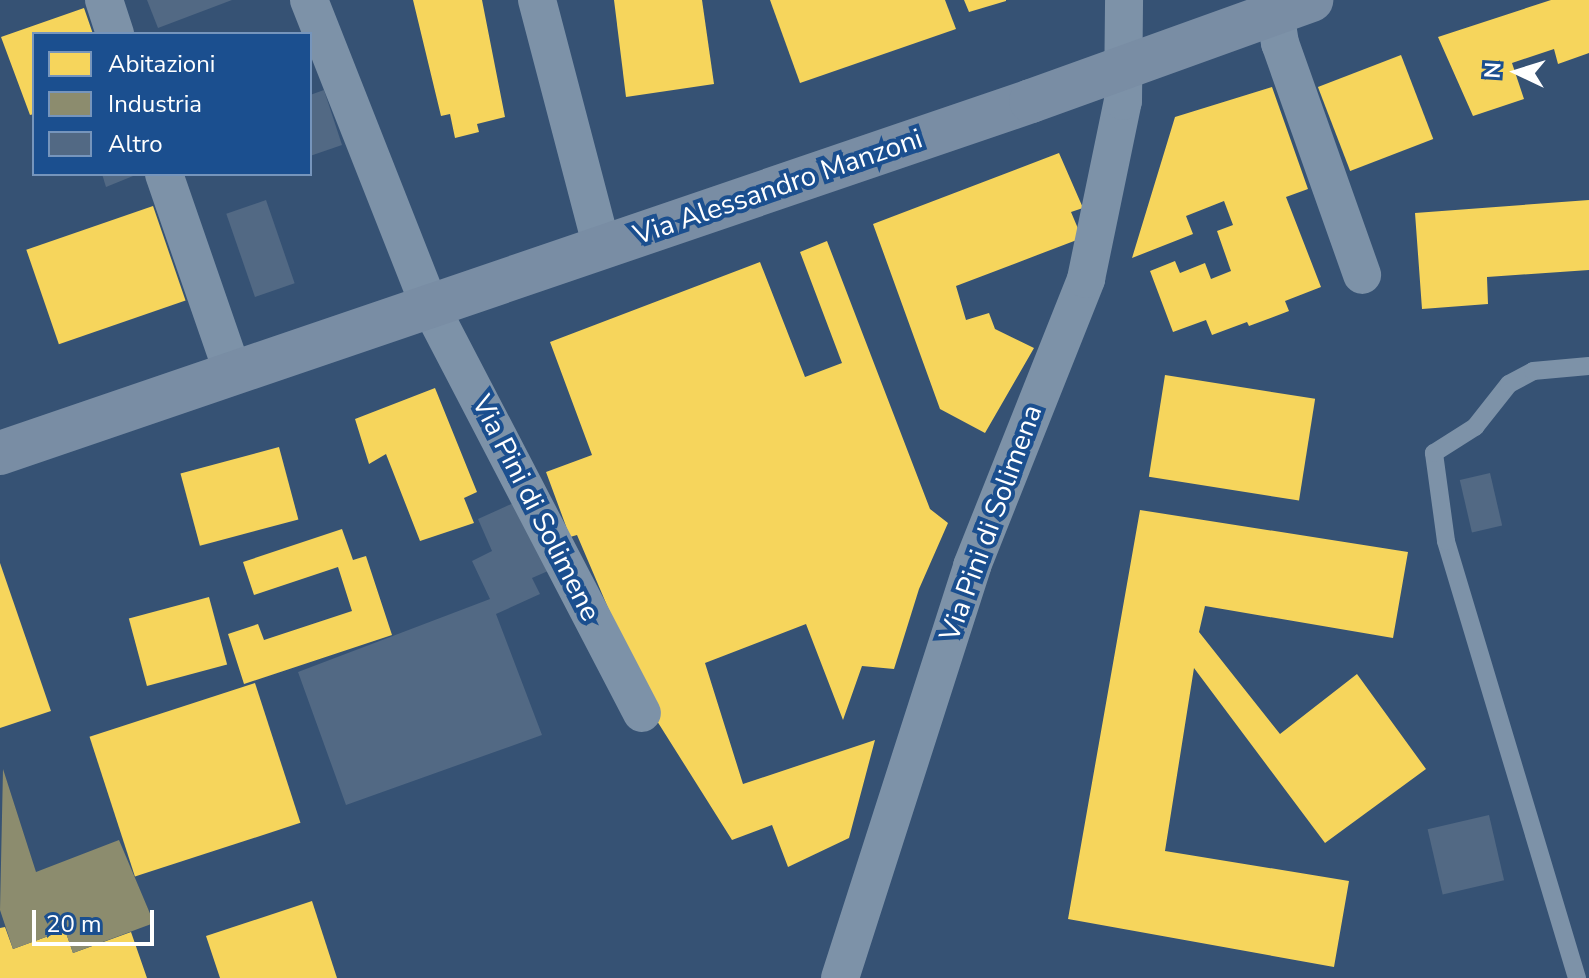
<!DOCTYPE html>
<style>
body{margin:0}
#map{position:relative;width:1589px;height:978px;overflow:hidden;background:#365274;font-family:"Nunito Sans",sans-serif}
div>[style]{position:absolute}
.homes>*{inset:0;background:#f6d55c;transform-origin:0 0}
.industry>*{inset:0;background:#8c8c6e}
.building>*{inset:0;background:#526984;transform-origin:0 0}
.lane>*{height:18px;margin:-9px;padding:0 9px;transform-origin:9px;border-radius:9px;background:#7d92a8}
.street>*{height:38px;margin:-19px;padding:0 19px;transform-origin:19px;border-radius:19px;background:#7d92a8}
.secondary>*{height:44px;margin:-22px;padding:0 22px;transform-origin:22px;border-radius:22px;background:#798da4}
span{translate:-50% -50%;white-space:nowrap;text-align:center;line-height:1.15;-webkit-text-stroke:8px #1b4f8f;paint-order:stroke}
.street-label{font-size:28px;color:#fff}
.legend{position:absolute;left:32px;top:32px;width:280px;height:144px;box-sizing:border-box;background:#1b4f8f;border:2px solid #7695bc;margin:0;padding:10px 14px;list-style:none;font-size:24px;color:#fff}
.legend li{display:flex;align-items:center;gap:16px;height:40px}
.legend b{width:40px;border:2px solid #7695bc}
.north{position:absolute;left:1477px;top:32px;width:80px;height:80px;-webkit-text-stroke:6px #1b4f8f;paint-order:stroke;rotate:274deg;font-size:22px;font-weight:700;line-height:32px;text-align:center;color:#fff}
.north::after{content:'';display:block;margin:auto;width:28px;height:36px;background:#fff;clip-path:polygon(50% 0,100% 100%,50% 72%,0 100%)}
.scale{position:absolute;left:32px;top:910px;width:122px;height:36px;box-sizing:border-box;border:4px solid #fff;border-top:0;padding-left:10px;font-size:24px;line-height:28px;white-space:nowrap;color:#fff;-webkit-text-stroke:6px #1b4f8f;paint-order:stroke}
</style>
<div id="map">
<div class="homes">
<div style="clip-path:polygon(413px 0,482px 0,505px 117px,477px 124px,479px 132px,455px 138px,450px 114px,441px 116px)"></div>
<div style="clip-path:polygon(614px 0,702px 0,714px 84px,626px 97px)"></div>
<div style="clip-path:polygon(770px 0,945px 0,956px 29px,800px 83px)"></div>
<div style="clip-path:polygon(964px 0,1006px 0,1006px 1px,969px 12px)"></div>
<div style="clip-path:polygon(1551px 0,1589px 0,1589px 53px,1558px 64px,1554px 49px,1512px 63px,1524px 99px,1473px 116px,1438px 37px)"></div>
<div style="clip-path:polygon(84px 8px,93px 34px,34px 34px,34px 114px,30px 115px,1px 37px)"></div>
<div style="left:1401px;top:55px;width:90px;height:89px;rotate:69deg"></div>
<div style="clip-path:polygon(1272px 87px,1308px 189px,1286px 197px,1321px 287px,1285px 301px,1289px 311px,1249px 326px,1247px 322px,1212px 335px,1206px 320px,1173px 332px,1150px 271px,1175px 261px,1180px 273px,1205px 263px,1211px 279px,1231px 271px,1217px 231px,1233px 225px,1224px 201px,1186px 216px,1193px 234px,1132px 258px,1175px 117px)"></div>
<div style="clip-path:polygon(1059px 153px,1083px 208px,1071px 212px,1082px 238px,956px 286px,966px 320px,989px 313px,995px 329px,1034px 348px,985px 433px,940px 409px,873px 224px)"></div>
<div style="clip-path:polygon(1589px 200px,1589px 270px,1487px 277px,1488px 304px,1422px 309px,1415px 213px)"></div>
<div style="left:153px;top:206px;width:100px;height:134px;rotate:71deg"></div>
<div style="clip-path:polygon(827px 241px,930px 509px,948px 523px,919px 589px,894px 669px,862px 666px,843px 720px,806px 624px,705px 663px,743px 784px,875px 740px,849px 838px,788px 867px,772px 825px,732px 840px,623px 667px,632px 664px,577px 535px,570px 537px,546px 472px,592px 455px,550px 342px,760px 262px,805px 377px,842px 363px,800px 252px)"></div>
<div style="left:1165px;top:375px;width:152px;height:103px;rotate:9deg"></div>
<div style="clip-path:polygon(435px 388px,477px 492px,464px 498px,474px 523px,420px 541px,386px 454px,369px 464px,355px 419px)"></div>
<div style="left:279px;top:447px;width:75px;height:102px;rotate:75deg"></div>
<div style="clip-path:polygon(1140px 510px,1408px 552px,1393px 638px,1205px 606px,1199px 632px,1280px 734px,1357px 674px,1426px 769px,1325px 843px,1194px 668px,1165px 851px,1349px 881px,1334px 967px,1068px 919px)"></div>
<div style="clip-path:polygon(342px 529px,353px 560px,366px 556px,392px 635px,244px 684px,228px 634px,258px 624px,264px 640px,352px 611px,338px 567px,254px 595px,243px 562px)"></div>
<div style="clip-path:polygon(0 563px,51px 711px,0 728px)"></div>
<div style="left:209px;top:597px;width:70px;height:83px;rotate:75deg"></div>
<div style="left:255px;top:683px;width:147px;height:174px;rotate:72deg"></div>
<div style="clip-path:polygon(312px 901px,337px 978px,220px 978px,206px 936px)"></div>
<div style="clip-path:polygon(5px 927px,13px 949px,65px 930px,73px 953px,131px 932px,147px 978px,0 978px,0 928px)"></div>
</div>
<div class="industry">
<div style="clip-path:polygon(3px 769px,36px 872px,119px 840px,154px 923px,73px 953px,65px 930px,13px 949px,0 910px)"></div>
</div>
<div class="building">
<div style="clip-path:polygon(147px 0,232px 0,158px 28px)"></div>
<div style="clip-path:polygon(324px 90px,342px 145px,310px 156px,310px 95px)"></div>
<div style="clip-path:polygon(102px 174px,138px 174px,106px 187px)"></div>
<div style="left:266px;top:200px;width:88px;height:42px;rotate:71deg"></div>
<div style="left:1490px;top:473px;width:54px;height:31px;rotate:77deg"></div>
<div style="clip-path:polygon(518px 501px,548px 571px,532px 578px,540px 594px,496px 614px,542px 735px,346px 805px,298px 672px,490px 599px,472px 561px,492px 551px,478px 519px)"></div>
<div style="left:1489px;top:815px;width:67px;height:63px;rotate:77deg"></div>
</div>
<div class="lane">
<div style="left:1577px;top:978px;width:456px;rotate:-106.7deg"></div>
<div style="left:1446px;top:541px;width:89px;rotate:-97.8deg"></div>
<div style="left:1434px;top:453px;width:49px;rotate:-32.4deg"></div>
<div style="left:1475px;top:427px;width:55px;rotate:-51.7deg"></div>
<div style="left:1509px;top:384px;width:27px;rotate:-28deg"></div>
<div style="left:1533px;top:371px;width:56px;rotate:-5.1deg"></div>
</div>
<div class="street">
<div style="left:104px;top:0;width:36px;rotate:72deg"></div>
<div style="left:309px;top:0;width:327px;rotate:68.5deg"></div>
<div style="left:429px;top:304px;width:461px;rotate:62.5deg"></div>
<div style="left:537px;top:0;width:255px;rotate:75.3deg"></div>
<div style="left:1273px;top:0;width:44px;rotate:80.8deg"></div>
<div style="left:1280px;top:43px;width:246px;rotate:70.5deg"></div>
<div style="left:164px;top:174px;width:211px;rotate:70.9deg"></div>
<div style="left:840px;top:978px;width:433px;rotate:-72.2deg"></div>
<div style="left:972px;top:566px;width:309px;rotate:-68.3deg"></div>
<div style="left:1086px;top:279px;width:182px;rotate:-78.3deg"></div>
<div style="left:1123px;top:101px;width:101px;rotate:-89.4deg"></div>
</div>
<div class="secondary">
<div style="left:0;top:453px;width:1089px;rotate:-18.85deg"></div>
<div style="left:1031px;top:101px;width:298px;rotate:-19.8deg"></div>
</div>
<div class="street-label">
<span style="left:778px;top:187px;rotate:-19deg">Via Alessandro Manzoni</span>
<span style="left:536px;top:508px;rotate:63deg">Via Pini di Solimene</span>
<span style="left:991px;top:523px;rotate:-70deg">Via Pini di Solimena</span>
</div>
<ul class="legend">
<li><b style="height:22px;background:#f6d55c"></b>Abitazioni</li>
<li><b style="height:22px;background:#8c8c6e"></b>Industria</li>
<li><b style="height:22px;background:#526984"></b>Altro</li>
</ul>
<div class="north">N</div>
<div class="scale">20 m</div>
</div>
